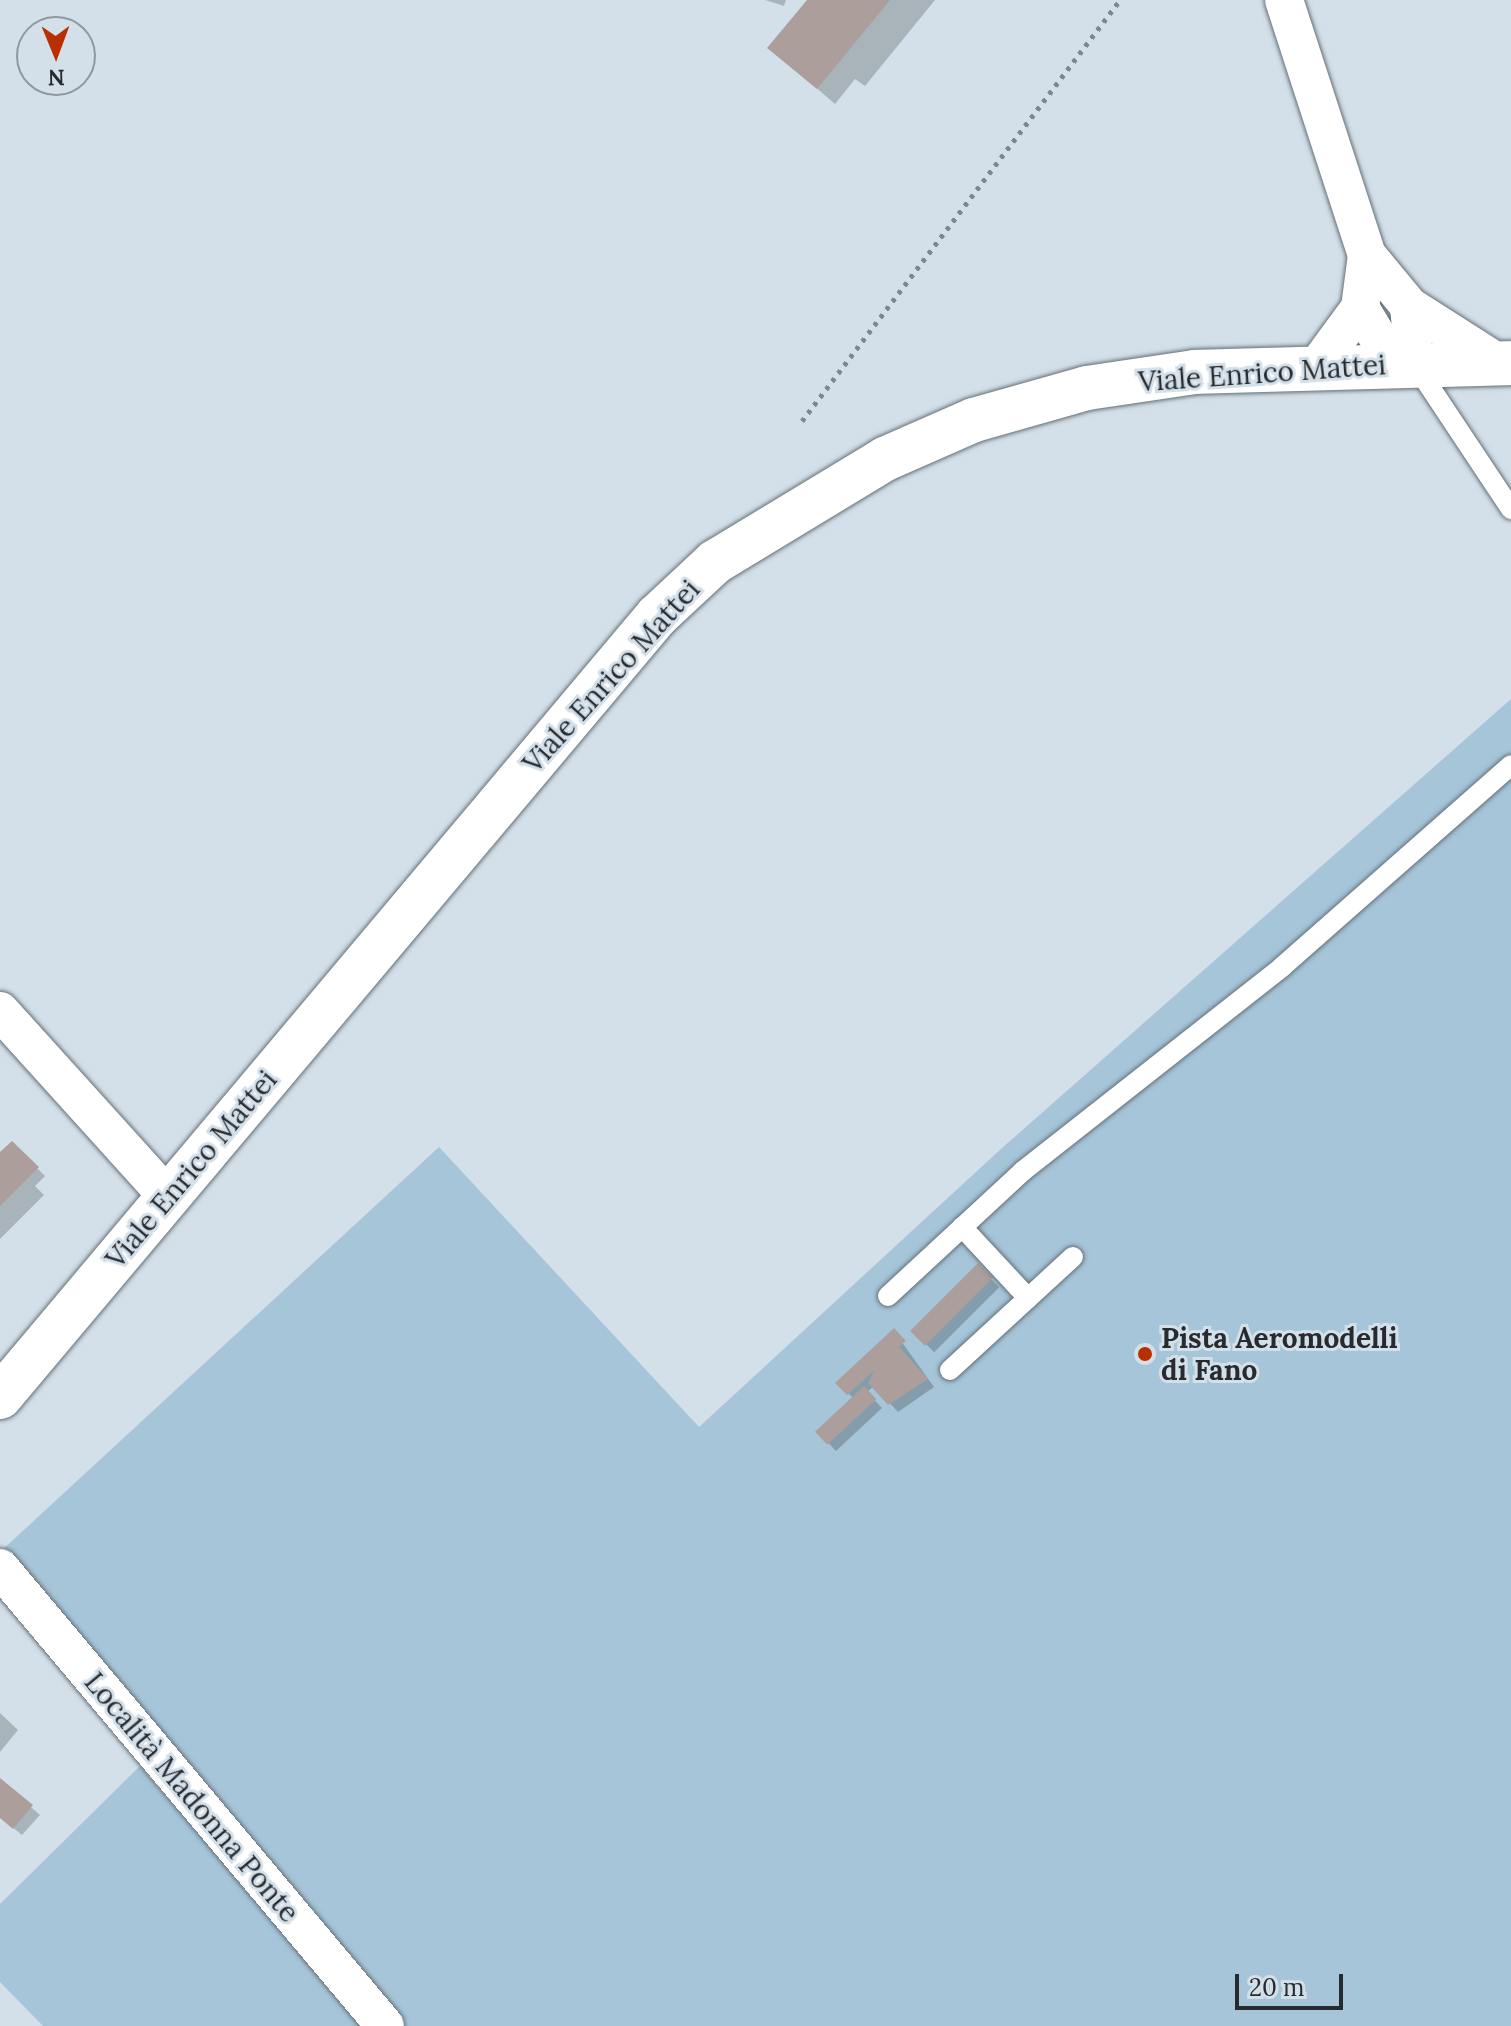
<!DOCTYPE html>
<meta charset="utf-8">
<style>
body{margin:0}
#map{position:relative;width:1511px;height:2026px;overflow:hidden;background:#d4e0e9;font-family:Lora,serif}
div>[style]{position:absolute}
.green>*{inset:0;background:#a6c5d9}
.shadow>*{inset:0;background:#0003;transform-origin:0 0}
.building>*{inset:0;background:#ac9e9a;transform-origin:0 0}
.path>*{height:5px;margin-top:-2.5px;transform-origin:0;background:repeating-linear-gradient(90deg,#7f878d 0 4px,transparent 0 10px)}
.roads{filter:drop-shadow(0 0 2px #657078) drop-shadow(0 0 2px #657078)}
.service>*{height:20px;margin:-10px;padding:0 10px;transform-origin:10px;border-radius:10px;background:#fff}
.minor>*{height:38px;margin:-19px;padding:0 19px;transform-origin:19px;border-radius:19px;background:#fff}
.tertiary>*{height:44px;margin:-22px;padding:0 22px;transform-origin:22px;border-radius:22px;background:#fff}
.dots>*{width:22px;height:22px;translate:-50% -50%;box-sizing:border-box;border:4px solid #d4e0e9;border-radius:50%}
span{translate:-50% -50%;white-space:nowrap;text-align:center;line-height:1.15;-webkit-text-stroke:6px #d4e0e9;paint-order:stroke}
.street-label{font-size:28px;color:#272b2f}
.poi-label{font-size:28px;color:#272b2f;font-weight:700}
.left{translate:0 -50%;text-align:left}
.north{position:absolute;left:16px;top:16px;width:80px;height:80px;box-sizing:border-box;background:#d4e0e9;border:2px solid #8f989f;border-radius:50%;rotate:179deg;font-size:22px;font-weight:700;line-height:32px;text-align:center;color:#272b2f}
.north::after{content:'';display:block;margin:auto;width:28px;height:36px;background:#b92f02;clip-path:polygon(50% 0,100% 100%,50% 72%,0 100%)}
.scale{position:absolute;left:1235px;top:1974px;width:108px;height:36px;box-sizing:border-box;border:4px solid #272b2f;border-top:0;padding-left:10px;font-size:24px;line-height:28px;white-space:nowrap;color:#272b2f;-webkit-text-stroke:6px #d4e0e9;paint-order:stroke}
</style>
<div id="map">
<div class="green">
<div style="clip-path:polygon(1511px 699px,1511px 2026px,393px 2026px,0 1552px,439px 1147px,699px 1427px,1002px 1148px)"></div>
<div style="clip-path:polygon(140px 1766px,363px 2026px,43px 2026px,0 1982px,0 1904px)"></div>
</div>
<div class="shadow">
<div style="clip-path:polygon(765px 0,786px 0,784px 6px)"></div>
<div style="clip-path:polygon(810px 0,935px 0,865px 86px,855px 79px,835px 104px,770px 48px)"></div>
<div style="clip-path:polygon(12px 1143px,45px 1176px,35px 1186px,44px 1195px,0 1239px,0 1155px)"></div>
<div style="left:978px;top:1266px;width:30px;height:92px;rotate:45deg"></div>
<div style="clip-path:polygon(894px 1331px,934px 1387px,898px 1412px,874px 1386px,867px 1392px,882px 1408px,836px 1451px,818px 1432px,854px 1399px,838px 1383px)"></div>
<div style="clip-path:polygon(0 1713px,18px 1730px,0 1752px)"></div>
<div style="clip-path:polygon(0 1780px,40px 1815px,22px 1835px,0 1817px)"></div>
</div>
<div class="building">
<div style="clip-path:polygon(807px 0,890px 0,817px 89px,767px 48px)"></div>
<div style="clip-path:polygon(12px 1141px,39px 1167px,0 1206px,0 1152px)"></div>
<div style="left:978px;top:1263px;width:21px;height:96px;rotate:45deg"></div>
<div style="clip-path:polygon(894px 1328px,906px 1341px,899px 1347px,928px 1379px,888px 1405px,868px 1383px,875px 1370px,847px 1395px,835px 1383px)"></div>
<div style="left:864px;top:1386px;width:18px;height:67px;rotate:47deg"></div>
<div style="clip-path:polygon(0 1778px,33px 1805px,13px 1829px,0 1818px)"></div>
</div>
<div class="path">
<div style="left:802px;top:421px;width:528px;rotate:-52.93deg"></div>
</div>
<div class="roads">
<div class="service">
<div style="left:1416px;top:366px;width:172px;rotate:56.4deg"></div>
<div style="left:962px;top:1227px;width:97px;rotate:47.1deg"></div>
<div style="left:888px;top:1296px;width:184px;rotate:-42.8deg"></div>
<div style="left:1023px;top:1171px;width:330px;rotate:-38.2deg"></div>
<div style="left:1282px;top:967px;width:305px;rotate:-41.4deg"></div>
<div style="left:950px;top:1370px;width:167px;rotate:-42.6deg"></div>
</div>
<div class="minor">
<div style="left:1284px;top:0;width:268px;rotate:72deg"></div>
<div style="left:1367px;top:255px;width:66px;rotate:50.5deg"></div>
<div style="left:1409px;top:306px;width:56px;rotate:84.9deg"></div>
<div style="left:1414px;top:362px;width:40px;rotate:-148deg"></div>
<div style="left:1380px;top:341px;width:39px;rotate:-121deg"></div>
<div style="left:1360px;top:308px;width:53px;rotate:-82.5deg"></div>
<div style="left:1409px;top:306px;width:106px;rotate:32.6deg"></div>
<div style="left:1318px;top:365px;width:71px;rotate:-53.6deg"></div>
<div style="left:0;top:1011px;width:251px;rotate:47.9deg"></div>
<div style="left:0;top:1568px;width:598px;rotate:49.95deg"></div>
</div>
<div class="tertiary">
<div style="left:0;top:1397px;width:1021px;rotate:-49.93deg"></div>
<div style="left:657px;top:616px;width:79px;rotate:-43deg"></div>
<div style="left:715px;top:562px;width:199px;rotate:-31.2deg"></div>
<div style="left:885px;top:459px;width:97px;rotate:-23.7deg"></div>
<div style="left:974px;top:420px;width:117px;rotate:-15.8deg"></div>
<div style="left:1087px;top:388px;width:109px;rotate:-8.4deg"></div>
<div style="left:1195px;top:372px;width:316px;rotate:-1.6deg"></div>
</div>
</div>
<div class="dots">
<div style="left:1145px;top:1354px;background:#b92f02"></div>
</div>
<div class="street-label">
<span style="left:1262px;top:373px;rotate:-4deg">Viale Enrico Mattei</span>
<span style="left:611px;top:676px;rotate:-48deg">Viale Enrico Mattei</span>
<span style="left:191px;top:1169px;rotate:-50deg">Viale Enrico Mattei</span>
<span style="left:192px;top:1797px;rotate:50deg">Località Madonna Ponte</span>
</div>
<div class="poi-label">
<span class="left" style="left:1161px;top:1354px">Pista Aeromodelli<br>di Fano</span>
</div>
<div class="north">N</div>
<div class="scale">20 m</div>
</div>
